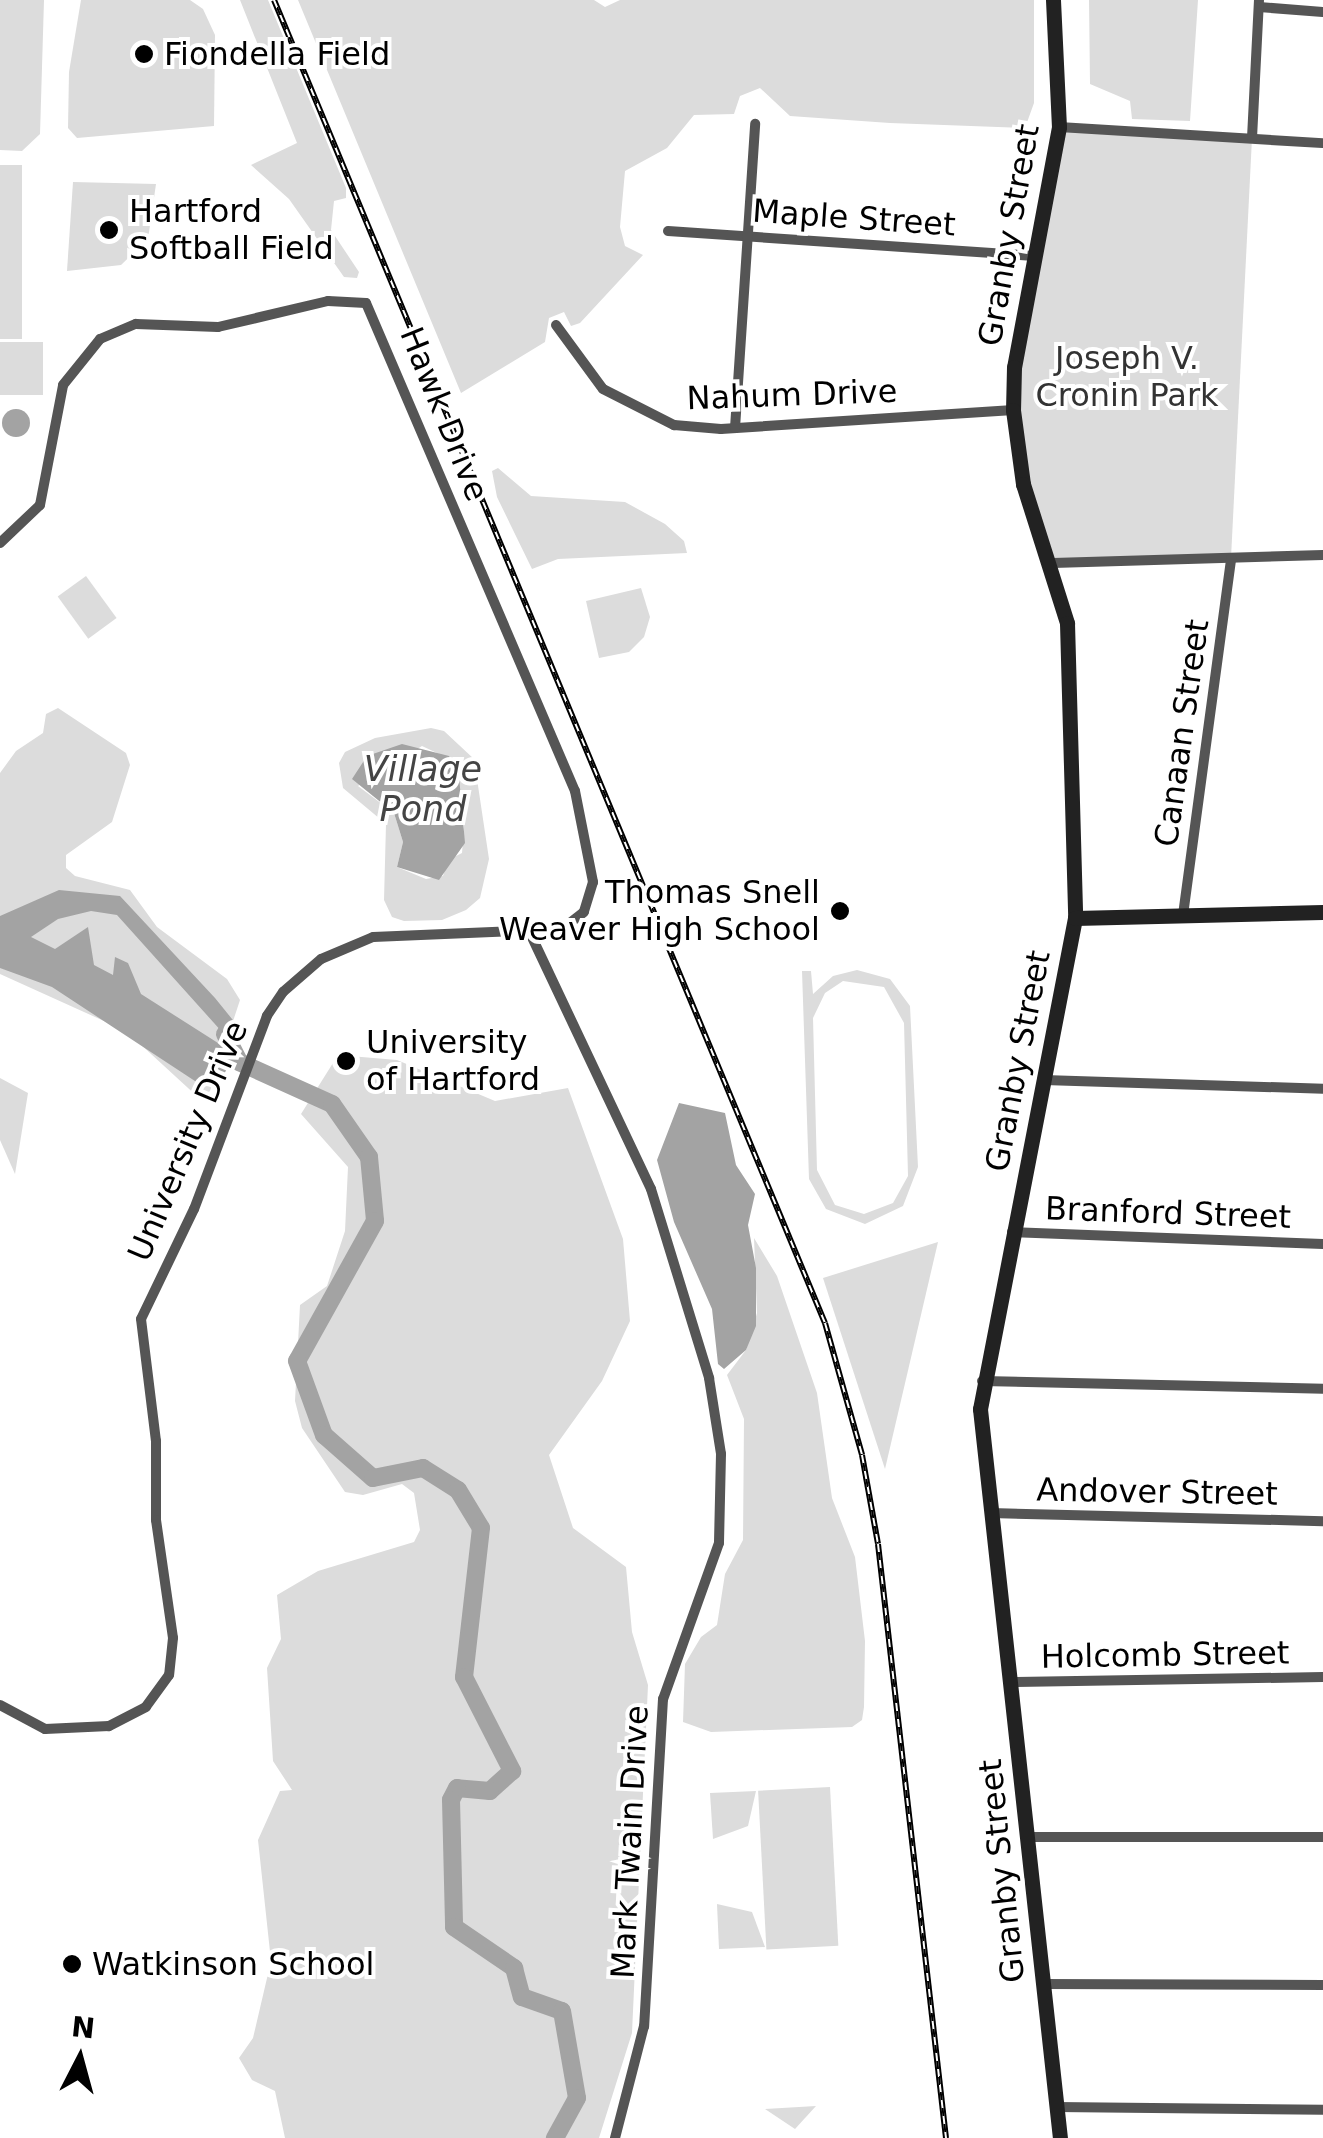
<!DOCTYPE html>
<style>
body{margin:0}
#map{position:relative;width:1323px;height:2138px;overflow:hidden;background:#fff;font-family:"DejaVu Sans",sans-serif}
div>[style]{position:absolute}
.green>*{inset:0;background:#dcdcdc;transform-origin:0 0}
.water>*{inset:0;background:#a3a3a3}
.round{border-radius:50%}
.river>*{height:18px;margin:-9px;padding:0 9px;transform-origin:9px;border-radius:9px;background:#a3a3a3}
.street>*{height:10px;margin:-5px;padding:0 5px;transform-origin:5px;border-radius:5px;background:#555}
.secondary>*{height:15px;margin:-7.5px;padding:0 7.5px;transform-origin:7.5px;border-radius:7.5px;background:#222}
.rail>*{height:6px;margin-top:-3px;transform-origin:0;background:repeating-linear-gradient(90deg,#fff 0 8px,#000 0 16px);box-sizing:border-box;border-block:2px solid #000}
.dots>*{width:28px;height:28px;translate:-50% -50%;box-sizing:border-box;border:5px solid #fff;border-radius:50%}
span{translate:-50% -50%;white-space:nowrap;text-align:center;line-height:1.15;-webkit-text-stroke:8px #fff;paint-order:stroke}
.poi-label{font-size:32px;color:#000}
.left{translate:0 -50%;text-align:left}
.right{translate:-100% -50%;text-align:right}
.street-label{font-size:32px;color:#000}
.park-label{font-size:32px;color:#333}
.water-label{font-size:35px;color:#444;font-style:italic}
.north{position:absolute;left:30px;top:2008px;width:100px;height:100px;-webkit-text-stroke:8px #fff;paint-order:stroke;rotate:6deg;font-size:28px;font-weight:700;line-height:40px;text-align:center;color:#000}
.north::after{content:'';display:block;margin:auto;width:35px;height:45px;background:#000;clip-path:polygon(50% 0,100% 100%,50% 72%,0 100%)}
</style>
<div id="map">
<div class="green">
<div style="clip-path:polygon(0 0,44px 0,40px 134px,22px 151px,0 150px)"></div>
<div style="clip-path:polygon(81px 0,190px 0,203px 9px,215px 35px,214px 126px,77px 138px,68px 128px,69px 72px)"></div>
<div style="clip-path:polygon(240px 0,268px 0,346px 188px,346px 198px,334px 201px,331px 230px,359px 272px,357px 278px,344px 277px,289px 199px,251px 165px,297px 143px)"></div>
<div style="clip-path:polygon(298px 0,594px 0,605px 7px,620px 0,1034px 0,1034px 103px,1025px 128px,890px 123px,790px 116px,760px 88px,740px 96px,734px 114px,694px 115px,667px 148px,625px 171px,620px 227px,625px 246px,643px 255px,580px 323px,571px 326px,564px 312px,549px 318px,545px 342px,461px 393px)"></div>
<div style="clip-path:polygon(1089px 0,1198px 0,1190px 121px,1132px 119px,1130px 101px,1090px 84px)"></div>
<div style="clip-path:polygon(1059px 127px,1252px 138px,1231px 558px,1053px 563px,1043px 543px,1013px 410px)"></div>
<div style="left:0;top:165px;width:22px;height:174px"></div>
<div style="clip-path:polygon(73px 182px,156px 184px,148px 239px,121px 265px,67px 271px)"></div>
<div style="left:0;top:342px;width:43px;height:53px"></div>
<div style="clip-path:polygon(498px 468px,531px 496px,625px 502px,665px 524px,684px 541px,687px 553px,558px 559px,532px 569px,497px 497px,492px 471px)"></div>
<div style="left:86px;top:576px;width:52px;height:35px;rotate:54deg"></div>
<div style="clip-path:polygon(641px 588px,650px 617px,644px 637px,629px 652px,599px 658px,586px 601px)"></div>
<div style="clip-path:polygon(58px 708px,126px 753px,130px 765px,112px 822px,66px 855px,66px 868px,75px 876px,130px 890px,157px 927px,227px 979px,240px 1000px,210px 1091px,200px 1099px,126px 1031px,0 974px,0 773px,16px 751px,43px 733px,46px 714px)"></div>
<div style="clip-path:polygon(evenodd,431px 728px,444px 731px,474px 759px,489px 859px,480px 898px,466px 910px,442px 920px,404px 921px,392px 917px,384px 900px,386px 824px,343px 788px,339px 763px,345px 752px,375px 738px,431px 728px,422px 746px,454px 761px,465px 814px,462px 853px,448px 860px,443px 876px,426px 879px,397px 867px,403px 842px,394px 813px,358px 786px,422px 746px)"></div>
<div style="clip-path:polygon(evenodd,857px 970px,890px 979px,910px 1006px,918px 1167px,903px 1206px,865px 1224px,826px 1209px,809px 1179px,802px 971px,811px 971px,813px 994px,833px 976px,857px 970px,843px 981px,884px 987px,904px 1023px,908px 1176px,893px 1203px,864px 1214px,835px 1205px,817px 1170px,813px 1018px,825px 993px,843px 981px)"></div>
<div style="clip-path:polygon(338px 1055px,397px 1060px,495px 1101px,568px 1088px,623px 1239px,630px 1321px,602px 1381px,549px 1455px,573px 1528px,626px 1567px,632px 1632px,648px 1685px,632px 2033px,599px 2138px,285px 2138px,275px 2091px,252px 2080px,239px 2058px,253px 2038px,271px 1961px,258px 1840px,280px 1791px,292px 1790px,273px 1761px,267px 1668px,281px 1639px,277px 1595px,318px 1571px,414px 1542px,420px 1530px,414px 1493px,402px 1484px,363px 1495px,345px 1492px,302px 1428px,295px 1401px,300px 1305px,327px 1286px,345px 1231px,348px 1167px,301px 1114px)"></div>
<div style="clip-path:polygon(0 1078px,28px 1093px,15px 1174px,0 1140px)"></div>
<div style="clip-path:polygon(754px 1238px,777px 1276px,817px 1393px,832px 1498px,855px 1557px,865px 1641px,864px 1707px,862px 1720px,852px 1727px,711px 1732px,683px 1722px,685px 1664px,701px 1637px,717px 1625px,725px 1574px,743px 1540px,744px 1419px,727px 1375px,746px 1350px,757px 1313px)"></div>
<div style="clip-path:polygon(938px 1242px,885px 1469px,823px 1278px)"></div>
<div style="left:830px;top:1787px;width:159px;height:72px;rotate:87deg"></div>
<div style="clip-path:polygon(756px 1791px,748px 1826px,713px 1839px,710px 1793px)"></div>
<div style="clip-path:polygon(717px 1904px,752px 1912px,765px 1947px,719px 1949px)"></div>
<div style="clip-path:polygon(816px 2106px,795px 2129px,765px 2109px)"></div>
</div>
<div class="water">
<div class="round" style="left:2px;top:409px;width:28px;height:28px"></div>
<div style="clip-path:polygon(402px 744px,449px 756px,459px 776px,465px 843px,439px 880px,397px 867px,403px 842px,394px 813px,352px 779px,367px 756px)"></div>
<div style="clip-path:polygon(evenodd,59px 890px,120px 896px,215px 998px,245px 1035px,222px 1078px,201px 1085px,52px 987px,0 968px,0 916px,59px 890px,91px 911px,117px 915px,223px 1033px,218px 1043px,141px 994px,128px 963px,115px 957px,113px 975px,94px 965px,88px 927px,55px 949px,31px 937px,58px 919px,91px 911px)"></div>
<div style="clip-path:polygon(679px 1103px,725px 1113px,736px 1165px,755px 1194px,748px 1225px,756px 1268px,756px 1326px,746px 1350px,724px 1369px,718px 1364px,712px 1309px,674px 1222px,657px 1160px)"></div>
</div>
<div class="river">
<div style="left:225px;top:1034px;width:31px;rotate:63deg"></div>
<div style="left:239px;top:1062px;width:102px;rotate:24.3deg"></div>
<div style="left:332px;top:1104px;width:65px;rotate:55.1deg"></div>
<div style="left:369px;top:1157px;width:64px;rotate:84.6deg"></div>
<div style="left:375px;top:1221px;width:160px;rotate:119.1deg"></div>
<div style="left:297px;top:1361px;width:79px;rotate:70deg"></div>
<div style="left:324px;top:1435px;width:65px;rotate:41.3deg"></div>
<div style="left:373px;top:1478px;width:51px;rotate:-11.3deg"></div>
<div style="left:423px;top:1468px;width:41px;rotate:32.2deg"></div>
<div style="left:458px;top:1490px;width:44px;rotate:58.8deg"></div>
<div style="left:481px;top:1528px;width:150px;rotate:96.5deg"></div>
<div style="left:464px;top:1677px;width:106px;rotate:62.9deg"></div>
<div style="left:512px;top:1771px;width:30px;rotate:138deg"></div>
<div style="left:490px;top:1791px;width:33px;rotate:-175deg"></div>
<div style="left:457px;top:1788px;width:13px;rotate:117deg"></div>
<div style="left:451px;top:1800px;width:127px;rotate:88.6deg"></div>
<div style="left:454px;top:1927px;width:73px;rotate:34.3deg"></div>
<div style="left:514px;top:1968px;width:30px;rotate:75deg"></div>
<div style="left:522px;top:1997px;width:42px;rotate:19.3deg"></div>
<div style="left:562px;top:2011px;width:88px;rotate:80.2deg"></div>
<div style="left:577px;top:2098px;width:46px;rotate:118.8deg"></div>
</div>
<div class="street">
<div style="left:1259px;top:7px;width:64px;rotate:4.5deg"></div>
<div style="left:1059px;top:127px;width:264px;rotate:3.5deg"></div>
<div style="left:1252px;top:138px;width:138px;rotate:-87.1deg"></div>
<div style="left:668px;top:231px;width:370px;rotate:3.9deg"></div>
<div style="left:556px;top:325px;width:79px;rotate:53.7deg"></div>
<div style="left:603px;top:389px;width:80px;rotate:26.9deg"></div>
<div style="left:674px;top:425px;width:47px;rotate:4.9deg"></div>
<div style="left:721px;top:429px;width:293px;rotate:-3.7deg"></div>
<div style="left:735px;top:428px;width:305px;rotate:-86.2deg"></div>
<div style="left:0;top:543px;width:55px;rotate:-43.5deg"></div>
<div style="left:40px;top:505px;width:122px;rotate:-79.1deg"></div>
<div style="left:63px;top:385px;width:59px;rotate:-51.2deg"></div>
<div style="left:100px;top:339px;width:39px;rotate:-23deg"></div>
<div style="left:136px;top:324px;width:82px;rotate:2.1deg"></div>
<div style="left:218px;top:327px;width:113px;rotate:-13.3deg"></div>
<div style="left:328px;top:301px;width:38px;rotate:3deg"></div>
<div style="left:366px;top:303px;width:531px;rotate:66.82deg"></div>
<div style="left:575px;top:791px;width:93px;rotate:78.8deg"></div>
<div style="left:593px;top:882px;width:31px;rotate:107deg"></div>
<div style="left:584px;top:912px;width:28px;rotate:142deg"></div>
<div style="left:562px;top:929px;width:189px;rotate:177.6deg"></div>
<div style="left:373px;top:937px;width:56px;rotate:157.1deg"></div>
<div style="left:321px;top:959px;width:50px;rotate:139deg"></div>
<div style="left:283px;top:992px;width:29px;rotate:124deg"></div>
<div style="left:267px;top:1016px;width:206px;rotate:110.7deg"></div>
<div style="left:194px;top:1209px;width:122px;rotate:115.7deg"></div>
<div style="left:141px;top:1319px;width:123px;rotate:83deg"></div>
<div style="left:156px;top:1441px;width:79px;rotate:90deg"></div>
<div style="left:156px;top:1520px;width:119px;rotate:81.8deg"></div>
<div style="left:173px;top:1638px;width:37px;rotate:96deg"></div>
<div style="left:169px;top:1675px;width:39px;rotate:126deg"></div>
<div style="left:146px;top:1707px;width:42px;rotate:152.8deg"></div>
<div style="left:109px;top:1726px;width:64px;rotate:177.3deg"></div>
<div style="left:45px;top:1729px;width:51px;rotate:-151.9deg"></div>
<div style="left:1053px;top:563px;width:270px;rotate:-1.7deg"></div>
<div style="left:1183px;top:915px;width:360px;rotate:-82.3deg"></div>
<div style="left:530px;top:933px;width:283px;rotate:64.7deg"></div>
<div style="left:651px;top:1189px;width:198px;rotate:72.9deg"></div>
<div style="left:709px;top:1378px;width:77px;rotate:81deg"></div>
<div style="left:721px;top:1454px;width:89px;rotate:91.3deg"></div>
<div style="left:719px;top:1543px;width:166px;rotate:109.7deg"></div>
<div style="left:663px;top:1699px;width:328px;rotate:93.3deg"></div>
<div style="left:644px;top:2026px;width:116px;rotate:104.5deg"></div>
<div style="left:1044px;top:1080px;width:279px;rotate:1.8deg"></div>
<div style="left:1012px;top:1232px;width:311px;rotate:2.2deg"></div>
<div style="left:982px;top:1381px;width:341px;rotate:1.3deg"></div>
<div style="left:990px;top:1513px;width:333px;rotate:1.4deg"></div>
<div style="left:1009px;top:1682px;width:314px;rotate:-0.9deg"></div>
<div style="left:1026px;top:1837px;width:297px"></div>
<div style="left:1042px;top:1984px;width:281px;rotate:0.2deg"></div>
<div style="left:1056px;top:2107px;width:267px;rotate:0.6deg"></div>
</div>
<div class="secondary">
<div style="left:1053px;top:0;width:127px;rotate:87.3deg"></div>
<div style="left:1059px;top:127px;width:244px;rotate:100.6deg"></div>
<div style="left:1014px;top:367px;width:43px;rotate:91.3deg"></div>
<div style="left:1013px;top:410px;width:75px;rotate:82.3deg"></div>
<div style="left:1023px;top:484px;width:146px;rotate:72.4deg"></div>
<div style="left:1067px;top:623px;width:295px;rotate:88.4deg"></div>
<div style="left:1075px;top:918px;width:500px;rotate:100.95deg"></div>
<div style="left:980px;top:1409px;width:733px;rotate:83.74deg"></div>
<div style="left:1075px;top:918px;width:248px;rotate:-1.4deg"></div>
</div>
<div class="rail">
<div style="left:274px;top:0;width:1433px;rotate:67.39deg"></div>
<div style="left:825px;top:1323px;width:137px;rotate:74.3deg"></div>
<div style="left:862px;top:1455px;width:90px;rotate:79.8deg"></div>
<div style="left:878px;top:1544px;width:598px;rotate:83.47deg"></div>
</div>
<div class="dots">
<div style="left:144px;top:54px;background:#000"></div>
<div style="left:109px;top:230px;background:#000"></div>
<div style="left:840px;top:911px;background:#000"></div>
<div style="left:346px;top:1061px;background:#000"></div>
<div style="left:72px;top:1964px;background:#000"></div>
</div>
<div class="poi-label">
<span class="left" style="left:164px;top:54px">Fiondella Field</span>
<span class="left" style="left:129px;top:230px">Hartford<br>Softball Field</span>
<span class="right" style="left:820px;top:911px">Thomas Snell<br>Weaver High School</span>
<span class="left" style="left:366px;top:1061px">University<br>of Hartford</span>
<span class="left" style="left:92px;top:1964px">Watkinson School</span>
</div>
<div class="street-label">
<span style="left:854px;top:218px;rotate:4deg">Maple Street</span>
<span style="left:1009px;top:235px;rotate:-80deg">Granby Street</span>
<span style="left:792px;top:395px;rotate:-2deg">Nahum Drive</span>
<span style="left:444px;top:414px;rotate:68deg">Hawk Drive</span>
<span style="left:1182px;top:733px;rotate:-82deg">Canaan Street</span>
<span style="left:1018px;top:1061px;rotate:-79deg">Granby Street</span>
<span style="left:188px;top:1141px;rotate:-67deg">University Drive</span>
<span style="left:1168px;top:1213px;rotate:2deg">Branford Street</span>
<span style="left:1157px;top:1492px;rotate:1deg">Andover Street</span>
<span style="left:1165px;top:1655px;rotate:-1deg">Holcomb Street</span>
<span style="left:630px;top:1842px;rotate:-87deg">Mark Twain Drive</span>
<span style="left:1002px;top:1871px;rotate:-96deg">Granby Street</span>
</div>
<div class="park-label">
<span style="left:1127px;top:377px">Joseph V.<br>Cronin Park</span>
</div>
<div class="water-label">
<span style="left:423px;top:789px">Village<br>Pond</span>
</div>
<div class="north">N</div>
</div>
